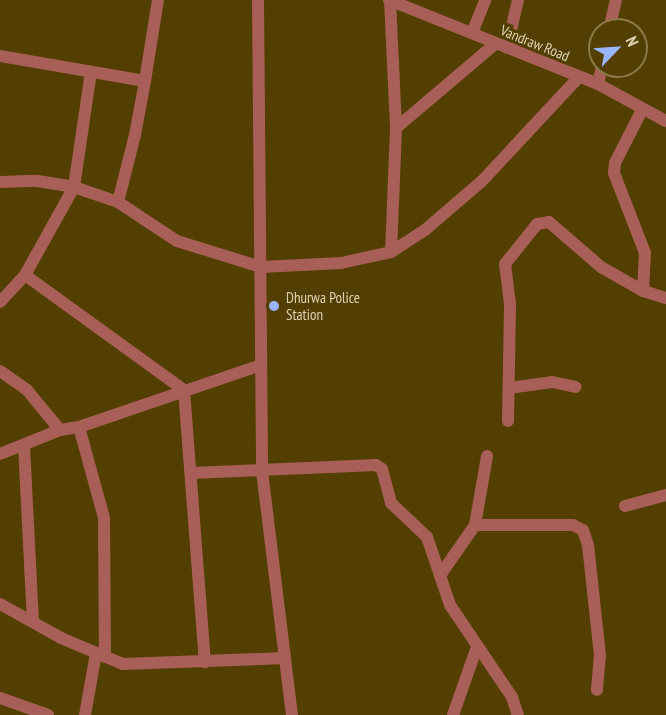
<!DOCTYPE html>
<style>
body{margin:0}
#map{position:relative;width:666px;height:715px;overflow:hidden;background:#543f02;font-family:"PT Sans Narrow",sans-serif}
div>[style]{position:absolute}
.minor>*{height:12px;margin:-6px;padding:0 6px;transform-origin:6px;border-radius:6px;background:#a85f57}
.tertiary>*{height:12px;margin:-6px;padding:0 6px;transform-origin:6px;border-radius:6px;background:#a85f57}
.dots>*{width:16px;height:16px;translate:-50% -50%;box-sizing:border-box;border:3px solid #543f02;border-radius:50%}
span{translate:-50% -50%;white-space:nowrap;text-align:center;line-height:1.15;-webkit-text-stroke:6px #543f02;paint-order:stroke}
.street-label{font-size:15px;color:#ded2b7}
.poi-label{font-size:15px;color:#ded2b7}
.left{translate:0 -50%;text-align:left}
.north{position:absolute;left:588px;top:18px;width:60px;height:60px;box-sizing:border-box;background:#543f02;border:2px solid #8b7a4a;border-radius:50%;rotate:65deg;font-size:16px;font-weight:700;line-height:24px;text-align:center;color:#ded2b7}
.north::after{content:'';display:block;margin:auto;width:21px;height:27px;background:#98b5fd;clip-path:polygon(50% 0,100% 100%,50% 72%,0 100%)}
</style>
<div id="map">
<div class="minor">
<div style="left:389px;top:0;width:225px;rotate:21.9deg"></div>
<div style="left:598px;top:84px;width:77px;rotate:28.6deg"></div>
<div style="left:390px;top:0;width:128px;rotate:87.3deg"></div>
<div style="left:396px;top:128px;width:124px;rotate:92.3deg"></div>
<div style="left:609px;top:30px;width:31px;rotate:-77deg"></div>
<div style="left:472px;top:33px;width:35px;rotate:-68deg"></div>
<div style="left:507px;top:48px;width:49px;rotate:-77.1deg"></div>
<div style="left:0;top:56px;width:147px;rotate:9.8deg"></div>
<div style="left:145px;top:81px;width:82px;rotate:-80.9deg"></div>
<div style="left:598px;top:84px;width:18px;rotate:-77deg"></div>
<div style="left:642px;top:110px;width:59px;rotate:117deg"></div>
<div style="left:615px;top:163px;width:10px;rotate:96deg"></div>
<div style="left:614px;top:173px;width:86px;rotate:68.8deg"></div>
<div style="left:645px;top:253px;width:38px;rotate:93deg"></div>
<div style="left:396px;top:128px;width:130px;rotate:-40.3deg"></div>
<div style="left:0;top:182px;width:37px;rotate:-2deg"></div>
<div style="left:37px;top:181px;width:37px;rotate:9deg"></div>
<div style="left:74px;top:187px;width:46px;rotate:18.8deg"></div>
<div style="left:118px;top:202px;width:71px;rotate:33.5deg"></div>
<div style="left:177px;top:241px;width:88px;rotate:17.2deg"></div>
<div style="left:261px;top:267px;width:80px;rotate:-2.9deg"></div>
<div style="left:341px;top:263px;width:51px;rotate:-12.4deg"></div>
<div style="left:391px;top:252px;width:40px;rotate:-32.9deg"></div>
<div style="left:425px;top:230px;width:75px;rotate:-40.7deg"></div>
<div style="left:482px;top:181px;width:142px;rotate:-47deg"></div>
<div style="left:118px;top:202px;width:69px;rotate:-75.8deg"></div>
<div style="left:135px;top:135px;width:55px;rotate:-79.5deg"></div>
<div style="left:25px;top:275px;width:196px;rotate:35.9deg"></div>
<div style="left:184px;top:390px;width:273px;rotate:85.6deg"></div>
<div style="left:0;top:302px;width:37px;rotate:-47deg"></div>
<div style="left:25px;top:275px;width:101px;rotate:-60.9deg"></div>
<div style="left:74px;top:187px;width:116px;rotate:-81.6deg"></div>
<div style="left:0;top:371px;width:33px;rotate:35deg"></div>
<div style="left:27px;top:390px;width:52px;rotate:50.5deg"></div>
<div style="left:509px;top:388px;width:43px;rotate:-7.9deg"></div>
<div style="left:552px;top:382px;width:24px;rotate:12deg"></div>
<div style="left:508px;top:421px;width:117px;rotate:-89deg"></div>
<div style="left:510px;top:304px;width:40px;rotate:-97.1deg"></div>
<div style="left:505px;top:264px;width:51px;rotate:-51.3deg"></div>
<div style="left:537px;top:224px;width:12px;rotate:-9deg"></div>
<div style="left:549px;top:222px;width:69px;rotate:40.9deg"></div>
<div style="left:601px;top:267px;width:48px;rotate:29.7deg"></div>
<div style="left:643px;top:291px;width:24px;rotate:17deg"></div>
<div style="left:79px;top:427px;width:94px;rotate:74.6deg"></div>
<div style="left:104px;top:518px;width:139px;rotate:89.6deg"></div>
<div style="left:24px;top:445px;width:177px;rotate:87.1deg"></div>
<div style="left:0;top:454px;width:65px;rotate:-21.8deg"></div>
<div style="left:60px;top:430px;width:19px;rotate:-9deg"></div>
<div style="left:79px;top:427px;width:192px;rotate:-18.8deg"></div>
<div style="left:192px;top:473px;width:184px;rotate:-2.5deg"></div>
<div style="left:376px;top:465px;width:7px;rotate:34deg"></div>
<div style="left:382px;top:469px;width:35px;rotate:75deg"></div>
<div style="left:391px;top:503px;width:50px;rotate:43.4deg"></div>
<div style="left:427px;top:537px;width:72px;rotate:71.3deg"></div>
<div style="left:450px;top:605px;width:111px;rotate:56deg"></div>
<div style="left:512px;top:697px;width:19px;rotate:72deg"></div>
<div style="left:625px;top:506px;width:42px;rotate:-15deg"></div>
<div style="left:475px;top:525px;width:98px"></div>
<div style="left:573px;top:525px;width:11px;rotate:27deg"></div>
<div style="left:583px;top:530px;width:16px;rotate:72deg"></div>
<div style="left:588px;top:545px;width:111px;rotate:83.8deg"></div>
<div style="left:600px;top:655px;width:35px;rotate:95deg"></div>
<div style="left:441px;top:574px;width:60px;rotate:-55.2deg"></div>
<div style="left:475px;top:525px;width:70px;rotate:-80.1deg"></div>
<div style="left:0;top:604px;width:70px;rotate:29.1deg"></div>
<div style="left:61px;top:638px;width:67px;rotate:22.8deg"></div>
<div style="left:123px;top:664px;width:162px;rotate:-2.1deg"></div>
<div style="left:0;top:698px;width:51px;rotate:19.5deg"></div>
<div style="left:85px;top:715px;width:63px;rotate:-79.9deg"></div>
<div style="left:453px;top:715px;width:72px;rotate:-70.6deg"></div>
</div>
<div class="tertiary">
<div style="left:258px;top:0;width:471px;rotate:89.5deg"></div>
<div style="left:262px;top:471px;width:246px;rotate:83deg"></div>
</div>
<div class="dots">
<div style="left:274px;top:306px;background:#98b5fd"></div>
</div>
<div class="street-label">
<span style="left:535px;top:43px;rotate:22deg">Vandraw Road</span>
</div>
<div class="poi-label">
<span class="left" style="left:286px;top:306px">Dhurwa Police<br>Station</span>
</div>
<div class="north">N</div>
</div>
